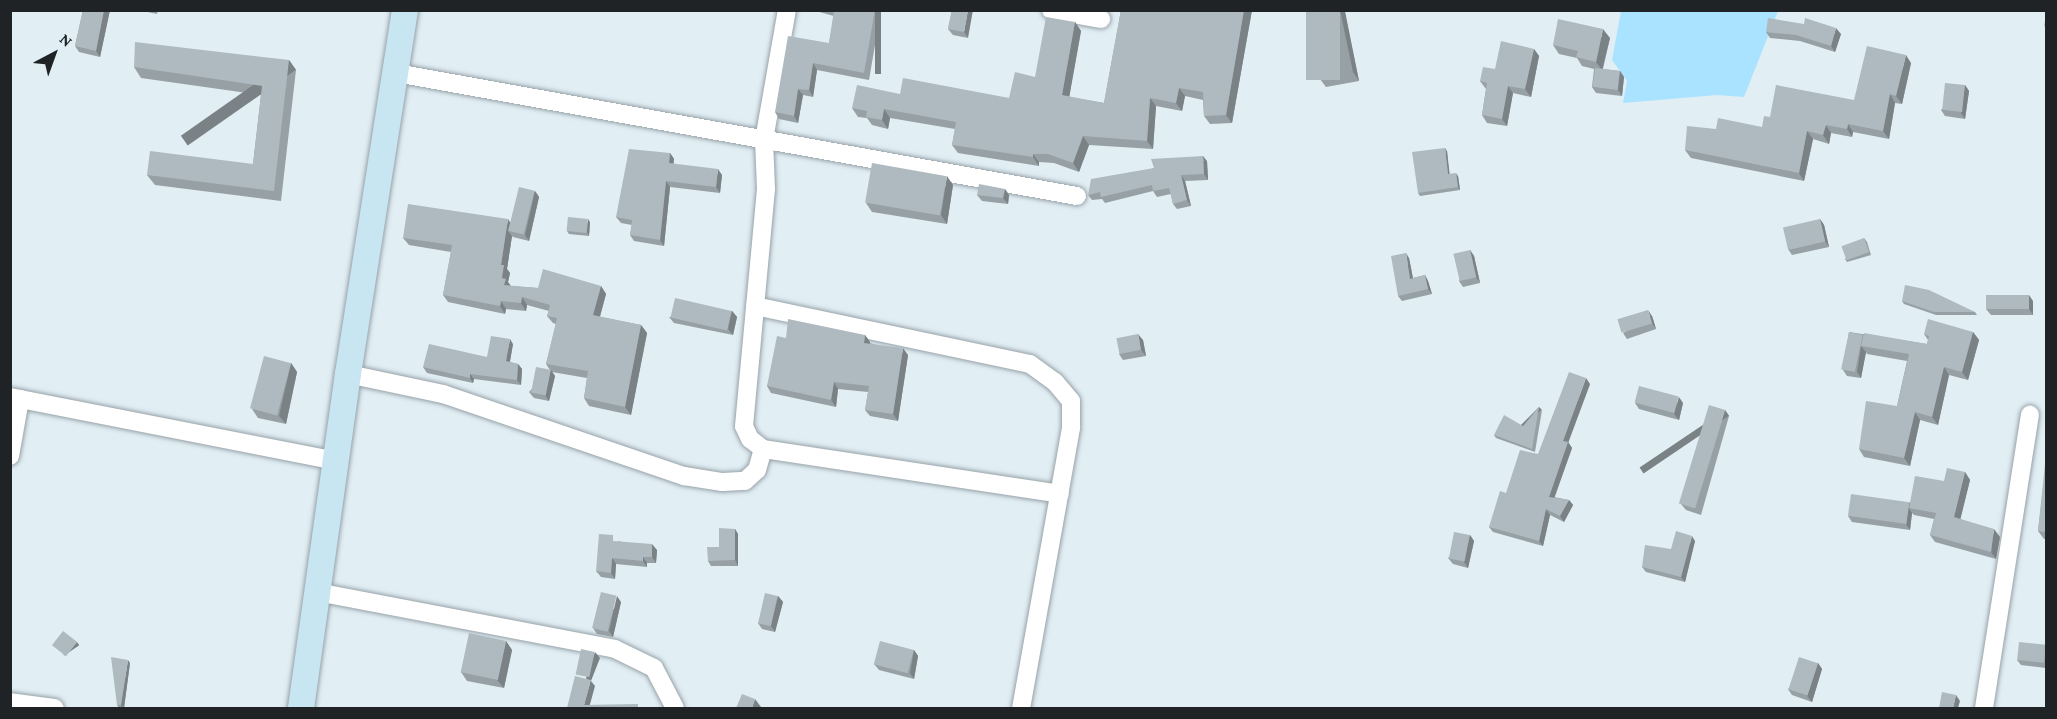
<!DOCTYPE html>
<style>
body{margin:0}
#map{position:relative;width:2057px;height:719px;overflow:hidden;background:#e1eef4;font-family:"Crimson Pro",serif}
div>[style]{position:absolute}
.green>*{inset:0;background:#aae3ff}
.roads{filter:drop-shadow(0 0 2px #97a2a8) drop-shadow(0 0 2px #97a2a8)}
.street>*{height:18px;margin:-9px;padding:0 9px;transform-origin:9px;border-radius:9px;background:#fff}
.secondary>*{height:26px;margin:-13px;padding:0 13px;transform-origin:13px;border-radius:13px;background:#c8e5f2}
.wall>*{inset:0;background:#96a0a5}
.shaded-wall>*{inset:0;background:#7a8286;transform-origin:0 0}
.building>*{inset:0;background:#aebac0;transform-origin:0 0}
span{translate:-50% -50%;white-space:nowrap;text-align:center;line-height:1.15;-webkit-text-stroke:4.5px #e1eef4;paint-order:stroke}
.frame{position:absolute;inset:0;border:12px solid #1f2326;pointer-events:none}
.north{position:absolute;left:24px;top:24px;width:60px;height:60px;-webkit-text-stroke:4px #e1eef4;paint-order:stroke;rotate:41deg;font-size:16px;font-weight:700;line-height:24px;text-align:center;color:#1f2326}
.north::after{content:'';display:block;margin:auto;width:21px;height:27px;background:#1f2326;clip-path:polygon(50% 0,100% 100%,50% 72%,0 100%)}
</style>
<div id="map">
<div class="green">
<div style="clip-path:polygon(1621px 11px,1778px 11px,1744px 97px,1717px 95px,1623px 103px,1627px 81px,1612px 60px)"></div>
</div>
<div class="roads">
<div class="street">
<div style="left:1051px;top:10px;width:51px;rotate:10.2deg"></div>
<div style="left:396px;top:73px;width:692px;rotate:10.24deg"></div>
<div style="left:755px;top:306px;width:281px;rotate:11.9deg"></div>
<div style="left:1030px;top:364px;width:31px;rotate:36deg"></div>
<div style="left:1055px;top:382px;width:25px;rotate:50deg"></div>
<div style="left:1071px;top:401px;width:27px;rotate:90deg"></div>
<div style="left:1071px;top:428px;width:284px;rotate:100.1deg"></div>
<div style="left:348px;top:374px;width:97px;rotate:11.9deg"></div>
<div style="left:443px;top:394px;width:255px;rotate:18.8deg"></div>
<div style="left:684px;top:476px;width:39px;rotate:9deg"></div>
<div style="left:723px;top:482px;width:22px;rotate:-3deg"></div>
<div style="left:745px;top:481px;width:16px;rotate:-43deg"></div>
<div style="left:757px;top:470px;width:22px;rotate:-74deg"></div>
<div style="left:763px;top:449px;width:16px;rotate:-142deg"></div>
<div style="left:750px;top:439px;width:14px;rotate:-115deg"></div>
<div style="left:744px;top:426px;width:238px;rotate:-84.7deg"></div>
<div style="left:766px;top:189px;width:49px;rotate:-92.3deg"></div>
<div style="left:764px;top:140px;width:132px;rotate:-80deg"></div>
<div style="left:10px;top:397px;width:332px;rotate:11.1deg"></div>
<div style="left:763px;top:449px;width:300px;rotate:8.6deg"></div>
<div style="left:10px;top:456px;width:58px;rotate:-80deg"></div>
<div style="left:317px;top:592px;width:303px;rotate:10.8deg"></div>
<div style="left:615px;top:649px;width:43px;rotate:26deg"></div>
<div style="left:654px;top:668px;width:45px;rotate:62.3deg"></div>
<div style="left:10px;top:702px;width:45px;rotate:7.6deg"></div>
<div style="left:1984px;top:708px;width:297px;rotate:-81.1deg"></div>
</div>
<div class="secondary">
<div style="left:301px;top:708px;width:337px;rotate:-82deg"></div>
<div style="left:348px;top:374px;width:368px;rotate:-81.1deg"></div>
</div>
</div>
<div class="wall">
<div style="clip-path:polygon(83px 10px,110px 10px,100px 57px,79px 52px,75px 46px)"></div>
<div style="clip-path:polygon(138px 10px,158px 10px,157px 14px)"></div>
<div style="clip-path:polygon(812px 10px,881px 10px,869px 80px,817px 70px,813px 97px,803px 95px,798px 123px,779px 119px,775px 112px,829px 43px,834px 16px)"></div>
<div style="clip-path:polygon(952px 10px,968px 38px,953px 35px,948px 29px)"></div>
<div style="clip-path:polygon(1121px 10px,1252px 10px,1232px 123px,1210px 124px,1204px 116px,1203px 100px,1185px 96px,1182px 111px,1156px 106px,1153px 149px,1089px 145px,1079px 172px,1054px 163px,1039px 162px,1039px 166px,958px 153px,952px 145px,955px 129px,890px 118px,888px 129px,872px 125px,867px 118px,858px 117px,852px 108px,900px 94px,1009px 98px,1035px 77px,1075px 22px,1081px 31px,1069px 97px,1104px 103px)"></div>
<div style="clip-path:polygon(1306px 10px,1344px 10px,1359px 81px,1326px 87px,1320px 79px)"></div>
<div style="clip-path:polygon(1766px 32px,1841px 34px,1835px 52px,1800px 41px,1770px 38px)"></div>
<div style="clip-path:polygon(1610px 38px,1603px 69px,1620px 71px,1624px 77px,1622px 96px,1596px 93px,1592px 87px,1594px 69px,1582px 66px,1577px 58px,1559px 54px,1553px 45px)"></div>
<div style="clip-path:polygon(1534px 49px,1539px 56px,1531px 97px,1513px 93px,1507px 126px,1487px 123px,1482px 115px,1486px 89px,1480px 81px,1495px 69px)"></div>
<div style="clip-path:polygon(289px 60px,296px 70px,281px 201px,155px 185px,147px 175px,253px 164px,261px 95px,141px 78px,134px 67px)"></div>
<div style="clip-path:polygon(1911px 63px,1902px 104px,1895px 103px,1889px 139px,1853px 132px,1852px 137px,1831px 133px,1829px 144px,1813px 139px,1804px 181px,1691px 158px,1685px 150px,1716px 129px,1762px 127px,1770px 117px,1854px 100px)"></div>
<div style="clip-path:polygon(1965px 85px,1969px 91px,1965px 119px,1945px 116px,1941px 110px)"></div>
<div style="clip-path:polygon(1447px 151px,1449px 174px,1458px 176px,1460px 190px,1420px 196px,1418px 193px)"></div>
<div style="clip-path:polygon(670px 153px,674px 159px,673px 164px,722px 175px,720px 193px,670px 187px,664px 246px,634px 241px,630px 235px,632px 225px,621px 223px,616px 217px)"></div>
<div style="clip-path:polygon(1207px 161px,1208px 180px,1185px 181px,1191px 206px,1177px 209px,1173px 204px,1171px 194px,1157px 197px,1153px 191px,1105px 203px,1102px 199px,1092px 200px,1088px 195px,1154px 168px)"></div>
<div style="clip-path:polygon(953px 185px,947px 224px,872px 212px,866px 203px)"></div>
<div style="clip-path:polygon(1005px 189px,1009px 195px,1008px 204px,982px 201px,977px 195px)"></div>
<div style="clip-path:polygon(535px 191px,539px 197px,529px 241px,513px 237px,512px 236px,507px 269px,510px 273px,508px 282px,510px 286px,538px 288px,601px 286px,606px 294px,600px 317px,641px 325px,647px 333px,631px 415px,589px 406px,584px 398px,587px 378px,552px 372px,555px 376px,549px 401px,534px 398px,529px 392px,550px 370px,546px 364px,556px 324px,553px 323px,547px 316px,549px 311px,527px 305px,526px 311px,506px 309px,505px 314px,448px 302px,443px 295px,451px 252px,409px 245px,403px 238px,510px 223px)"></div>
<div style="clip-path:polygon(1820px 219px,1824px 225px,1829px 247px,1792px 255px,1788px 249px)"></div>
<div style="clip-path:polygon(590px 222px,589px 236px,569px 234px,567px 231px)"></div>
<div style="clip-path:polygon(1864px 238px,1867px 242px,1871px 255px,1847px 262px,1845px 259px)"></div>
<div style="clip-path:polygon(1470px 250px,1474px 256px,1480px 283px,1463px 287px,1459px 281px)"></div>
<div style="clip-path:polygon(1409px 258px,1413px 278px,1425px 275px,1428px 281px,1432px 294px,1402px 301px,1398px 296px)"></div>
<div style="clip-path:polygon(1902px 301px,1975px 312px,1977px 315px,1936px 315px,1904px 304px)"></div>
<div style="clip-path:polygon(2033px 301px,2033px 315px,1991px 315px,1986px 309px)"></div>
<div style="clip-path:polygon(732px 311px,737px 317px,733px 335px,674px 323px,669px 317px)"></div>
<div style="clip-path:polygon(1652px 316px,1656px 329px,1627px 339px,1623px 333px)"></div>
<div style="clip-path:polygon(1849px 332px,1927px 344px,1928px 340px,1924px 334px,1973px 332px,1979px 340px,1968px 380px,1949px 375px,1938px 425px,1920px 420px,1910px 466px,1864px 457px,1859px 449px,1897px 406px,1907px 361px,1867px 354px,1866px 352px,1861px 378px,1847px 376px,1843px 370px)"></div>
<div style="clip-path:polygon(865px 335px,870px 342px,870px 343px,908px 355px,898px 421px,870px 416px,865px 410px,868px 392px,838px 389px,836px 407px,771px 393px,767px 386px,786px 338px)"></div>
<div style="clip-path:polygon(1143px 340px,1146px 356px,1123px 360px,1119px 354px)"></div>
<div style="clip-path:polygon(513px 344px,510px 362px,518px 364px,522px 369px,521px 385px,474px 379px,473px 383px,427px 373px,423px 367px,487px 357px)"></div>
<div style="clip-path:polygon(291px 363px,297px 372px,286px 424px,258px 418px,252px 409px)"></div>
<div style="clip-path:polygon(1590px 384px,1568px 442px,1572px 448px,1554px 497px,1569px 500px,1573px 505px,1564px 522px,1550px 515px,1543px 546px,1493px 532px,1489px 527px,1538px 454px)"></div>
<div style="clip-path:polygon(1635px 403px,1683px 403px,1679px 420px,1639px 409px)"></div>
<div style="clip-path:polygon(1542px 410px,1535px 452px,1496px 438px,1494px 435px,1523px 426px)"></div>
<div style="clip-path:polygon(1725px 410px,1729px 416px,1701px 515px,1686px 510px,1681px 504px)"></div>
<div style="clip-path:polygon(2046px 464px,2046px 539px,2044px 539px,2038px 531px)"></div>
<div style="clip-path:polygon(1965px 472px,1970px 480px,1960px 519px,2000px 537px,1996px 559px,1935px 542px,1930px 535px,1934px 519px,1914px 515px,1912px 513px,1910px 530px,1852px 522px,1848px 516px,1909px 504px,1944px 481px)"></div>
<div style="clip-path:polygon(735px 529px,738px 534px,738px 566px,711px 566px,708px 561px)"></div>
<div style="clip-path:polygon(1470px 535px,1474px 541px,1468px 568px,1453px 564px,1448px 558px)"></div>
<div style="clip-path:polygon(618px 541px,657px 550px,656px 563px,647px 563px,647px 567px,616px 564px,615px 579px,601px 577px,596px 571px)"></div>
<div style="clip-path:polygon(1695px 541px,1685px 582px,1646px 572px,1642px 567px,1671px 549px)"></div>
<div style="clip-path:polygon(778px 596px,783px 602px,775px 632px,762px 629px,758px 623px)"></div>
<div style="clip-path:polygon(621px 602px,613px 637px,597px 634px,593px 628px)"></div>
<div style="clip-path:polygon(506px 641px,512px 650px,504px 688px,467px 681px,461px 672px)"></div>
<div style="clip-path:polygon(2046px 645px,2046px 668px,2021px 665px,2017px 660px)"></div>
<div style="clip-path:polygon(914px 650px,918px 656px,914px 679px,879px 670px,874px 664px)"></div>
<div style="clip-path:polygon(130px 663px,124px 708px,119px 708px,117px 705px)"></div>
<div style="clip-path:polygon(1818px 663px,1822px 669px,1812px 702px,1792px 695px,1788px 689px)"></div>
</div>
<div class="shaded-wall">
<div style="clip-path:polygon(104px 10px,110px 10px,100px 57px,96px 51px)"></div>
<div style="left:875px;top:10px;width:6px;height:64px"></div>
<div style="clip-path:polygon(968px 10px,973px 10px,968px 38px,964px 32px)"></div>
<div style="clip-path:polygon(1244px 10px,1252px 10px,1232px 123px,1226px 115px)"></div>
<div style="clip-path:polygon(1340px 10px,1345px 11px,1359px 81px,1353px 72px)"></div>
<div style="clip-path:polygon(1075px 22px,1081px 31px,1068px 104px,1062px 95px)"></div>
<div style="clip-path:polygon(1836px 28px,1841px 34px,1835px 52px,1831px 46px)"></div>
<div style="clip-path:polygon(1603px 29px,1610px 38px,1602px 70px,1596px 62px)"></div>
<div style="clip-path:polygon(1534px 49px,1539px 56px,1531px 97px,1525px 89px)"></div>
<div style="clip-path:polygon(1906px 55px,1911px 63px,1902px 104px,1896px 96px)"></div>
<div style="left:289px;top:60px;width:12px;height:132px;rotate:55deg"></div>
<div style="clip-path:polygon(813px 63px,817px 70px,813px 97px,809px 90px)"></div>
<div style="clip-path:polygon(1620px 71px,1624px 77px,1622px 96px,1618px 90px)"></div>
<div style="clip-path:polygon(1965px 85px,1969px 91px,1965px 119px,1961px 113px)"></div>
<div style="clip-path:polygon(1508px 86px,1513px 93px,1507px 126px,1502px 119px)"></div>
<div style="clip-path:polygon(1179px 88px,1185px 96px,1182px 111px,1176px 103px)"></div>
<div style="clip-path:polygon(798px 89px,803px 95px,798px 123px,794px 116px)"></div>
<div style="clip-path:polygon(1890px 94px,1895px 103px,1889px 139px,1883px 131px)"></div>
<div style="clip-path:polygon(1150px 98px,1156px 106px,1153px 149px,1147px 141px)"></div>
<div style="clip-path:polygon(884px 109px,890px 118px,888px 129px,882px 120px)"></div>
<div style="clip-path:polygon(1848px 124px,1853px 132px,1852px 137px,1847px 129px)"></div>
<div style="clip-path:polygon(1826px 125px,1831px 133px,1829px 144px,1823px 135px)"></div>
<div style="clip-path:polygon(1807px 131px,1813px 139px,1804px 181px,1799px 173px)"></div>
<div style="clip-path:polygon(1083px 136px,1089px 145px,1079px 172px,1073px 163px)"></div>
<div style="clip-path:polygon(1445px 148px,1447px 151px,1450px 177px,1448px 174px)"></div>
<div style="clip-path:polygon(670px 153px,674px 159px,673px 169px,669px 163px)"></div>
<div style="clip-path:polygon(1033px 154px,1039px 162px,1039px 166px,1033px 157px)"></div>
<div style="clip-path:polygon(1203px 156px,1207px 161px,1208px 180px,1204px 174px)"></div>
<div style="clip-path:polygon(718px 169px,722px 175px,720px 193px,716px 187px)"></div>
<div style="clip-path:polygon(1456px 173px,1458px 176px,1460px 190px,1458px 187px)"></div>
<div style="clip-path:polygon(1181px 175px,1185px 181px,1191px 206px,1187px 200px)"></div>
<div style="clip-path:polygon(947px 176px,953px 185px,947px 224px,941px 215px)"></div>
<div style="clip-path:polygon(666px 181px,670px 187px,664px 246px,660px 240px)"></div>
<div style="clip-path:polygon(1005px 189px,1009px 195px,1008px 204px,1003px 198px)"></div>
<div style="clip-path:polygon(535px 191px,539px 197px,529px 241px,525px 235px)"></div>
<div style="clip-path:polygon(508px 219px,513px 227px,508px 231px,512px 236px,507px 269px,510px 273px,508px 282px,511px 286px,504px 285px,502px 278px,501px 265px)"></div>
<div style="clip-path:polygon(588px 219px,590px 222px,589px 236px,587px 232px)"></div>
<div style="clip-path:polygon(1820px 219px,1824px 225px,1829px 247px,1825px 241px)"></div>
<div style="clip-path:polygon(1470px 250px,1474px 256px,1480px 283px,1476px 277px)"></div>
<div style="clip-path:polygon(1406px 253px,1409px 258px,1414px 284px,1410px 279px)"></div>
<div style="clip-path:polygon(1425px 275px,1428px 281px,1432px 294px,1428px 289px)"></div>
<div style="clip-path:polygon(601px 286px,606px 294px,598px 323px,593px 315px)"></div>
<div style="clip-path:polygon(2029px 295px,2033px 301px,2033px 315px,2029px 309px)"></div>
<div style="clip-path:polygon(522px 297px,527px 305px,526px 311px,521px 303px)"></div>
<div style="clip-path:polygon(501px 301px,506px 309px,505px 314px,500px 306px)"></div>
<div style="clip-path:polygon(1648px 310px,1652px 316px,1656px 329px,1652px 323px)"></div>
<div style="clip-path:polygon(732px 311px,737px 317px,733px 335px,728px 329px)"></div>
<div style="clip-path:polygon(641px 325px,647px 333px,631px 415px,625px 407px)"></div>
<div style="clip-path:polygon(1973px 332px,1979px 340px,1968px 380px,1962px 372px)"></div>
<div style="clip-path:polygon(1138px 334px,1143px 340px,1146px 356px,1141px 350px)"></div>
<div style="clip-path:polygon(865px 335px,870px 342px,869px 349px,864px 343px)"></div>
<div style="clip-path:polygon(510px 339px,513px 344px,509px 366px,506px 361px)"></div>
<div style="clip-path:polygon(1861px 346px,1866px 352px,1861px 378px,1857px 372px)"></div>
<div style="clip-path:polygon(903px 348px,908px 355px,898px 421px,893px 414px)"></div>
<div style="clip-path:polygon(291px 363px,297px 372px,286px 424px,279px 416px)"></div>
<div style="clip-path:polygon(518px 364px,522px 369px,521px 385px,517px 380px)"></div>
<div style="clip-path:polygon(1944px 367px,1949px 375px,1938px 425px,1932px 417px)"></div>
<div style="clip-path:polygon(551px 370px,555px 376px,549px 401px,545px 395px)"></div>
<div style="clip-path:polygon(470px 374px,474px 379px,473px 383px,470px 378px)"></div>
<div style="clip-path:polygon(1586px 378px,1590px 384px,1567px 446px,1563px 441px)"></div>
<div style="clip-path:polygon(834px 382px,838px 389px,836px 407px,831px 400px)"></div>
<div style="clip-path:polygon(1679px 397px,1683px 403px,1679px 420px,1674px 414px)"></div>
<div style="left:1539px;top:407px;width:4px;height:43px;rotate:45deg"></div>
<div style="left:1725px;top:410px;width:7px;height:103px;rotate:56deg"></div>
<div style="clip-path:polygon(1915px 412px,1920px 420px,1910px 466px,1904px 458px)"></div>
<div style="clip-path:polygon(1568px 442px,1572px 448px,1553px 502px,1549px 497px)"></div>
<div style="clip-path:polygon(1965px 472px,1970px 480px,1959px 525px,1954px 517px)"></div>
<div style="clip-path:polygon(1569px 500px,1573px 505px,1564px 522px,1560px 516px)"></div>
<div style="clip-path:polygon(1909px 502px,1913px 508px,1909px 508px,1912px 513px,1910px 530px,1906px 524px)"></div>
<div style="clip-path:polygon(1546px 509px,1550px 515px,1543px 546px,1539px 541px)"></div>
<div style="clip-path:polygon(735px 529px,738px 534px,738px 566px,735px 560px)"></div>
<div style="clip-path:polygon(1994px 529px,2000px 537px,1996px 559px,1991px 552px)"></div>
<div style="clip-path:polygon(1470px 535px,1474px 541px,1468px 568px,1464px 562px)"></div>
<div style="clip-path:polygon(1692px 536px,1695px 541px,1685px 582px,1681px 577px)"></div>
<div style="clip-path:polygon(652px 544px,657px 550px,656px 563px,652px 557px)"></div>
<div style="clip-path:polygon(643px 557px,647px 563px,647px 567px,643px 561px)"></div>
<div style="clip-path:polygon(612px 558px,616px 564px,615px 579px,611px 573px)"></div>
<div style="clip-path:polygon(617px 596px,621px 602px,613px 637px,609px 631px)"></div>
<div style="clip-path:polygon(778px 596px,783px 602px,775px 632px,771px 626px)"></div>
<div style="clip-path:polygon(506px 641px,512px 650px,504px 688px,497px 680px)"></div>
<div style="left:77px;top:642px;width:4px;height:18px;rotate:56deg"></div>
<div style="clip-path:polygon(914px 650px,918px 656px,914px 679px,910px 673px)"></div>
<div style="clip-path:polygon(595px 652px,600px 658px,591px 681px,595px 686px,589px 708px,584px 705px,590px 683px,586px 678px)"></div>
<div style="clip-path:polygon(128px 660px,130px 663px,124px 708px,121px 705px)"></div>
<div style="clip-path:polygon(1818px 663px,1822px 669px,1812px 702px,1807px 696px)"></div>
<div style="clip-path:polygon(1956px 695px,1960px 701px,1958px 708px,1953px 708px)"></div>
<div style="clip-path:polygon(755px 699px,761px 707px,760px 708px,752px 708px)"></div>
</div>
<div class="building">
<div style="clip-path:polygon(83px 10px,104px 10px,96px 51px,75px 46px)"></div>
<div style="clip-path:polygon(834px 10px,875px 10px,864px 73px,813px 63px,809px 90px,798px 89px,794px 116px,775px 112px,788px 36px,829px 43px)"></div>
<div style="clip-path:polygon(952px 10px,968px 10px,964px 32px,948px 29px)"></div>
<div style="clip-path:polygon(1121px 10px,1244px 10px,1226px 115px,1204px 116px,1203px 92px,1179px 88px,1176px 103px,1150px 98px,1147px 141px,1083px 136px,1073px 163px,1048px 154px,1033px 154px,1033px 157px,952px 145px,956px 122px,884px 109px,882px 120px,866px 117px,867px 111px,852px 108px,857px 85px,900px 94px,903px 78px,1009px 98px,1015px 72px,1035px 77px,1046px 17px,1075px 22px,1062px 95px,1104px 103px)"></div>
<div style="left:1306px;top:10px;width:34px;height:70px"></div>
<div style="clip-path:polygon(2046px 16px,2046px 27px,2044px 26px)"></div>
<div style="clip-path:polygon(1768px 18px,1804px 24px,1805px 18px,1836px 28px,1831px 46px,1796px 35px,1766px 32px)"></div>
<div style="clip-path:polygon(1558px 19px,1603px 29px,1596px 62px,1576px 57px,1578px 51px,1553px 45px)"></div>
<div style="clip-path:polygon(1501px 41px,1534px 49px,1525px 89px,1508px 86px,1502px 119px,1482px 115px,1487px 83px,1480px 81px,1483px 67px,1495px 69px)"></div>
<div style="clip-path:polygon(135px 42px,289px 60px,274px 191px,147px 175px,150px 151px,253px 164px,262px 86px,134px 67px)"></div>
<div style="clip-path:polygon(1867px 46px,1906px 55px,1896px 96px,1890px 94px,1883px 131px,1848px 124px,1847px 129px,1826px 125px,1823px 135px,1807px 131px,1799px 173px,1685px 150px,1687px 126px,1716px 129px,1718px 118px,1762px 127px,1764px 116px,1770px 117px,1776px 85px,1854px 100px)"></div>
<div style="left:1595px;top:68px;width:25px;height:19px;rotate:7deg"></div>
<div style="left:1945px;top:83px;width:20px;height:27px;rotate:6deg"></div>
<div style="clip-path:polygon(1445px 148px,1448px 174px,1456px 173px,1458px 187px,1418px 193px,1412px 152px)"></div>
<div style="clip-path:polygon(629px 149px,670px 153px,669px 163px,718px 169px,716px 187px,666px 181px,660px 240px,630px 235px,632px 220px,616px 217px)"></div>
<div style="clip-path:polygon(1203px 156px,1204px 174px,1181px 175px,1187px 200px,1173px 204px,1169px 188px,1153px 191px,1152px 185px,1101px 197px,1100px 192px,1088px 195px,1091px 179px,1154px 168px,1151px 159px)"></div>
<div style="left:872px;top:163px;width:76px;height:40px;rotate:10deg"></div>
<div style="clip-path:polygon(979px 184px,1005px 189px,1003px 198px,977px 195px)"></div>
<div style="left:519px;top:187px;width:16px;height:45px;rotate:14deg"></div>
<div style="clip-path:polygon(408px 204px,508px 219px,501px 265px,504px 265px,502px 278px,506px 279px,504px 285px,538px 288px,543px 269px,601px 286px,593px 315px,641px 325px,625px 407px,584px 398px,588px 371px,546px 364px,557px 318px,547px 316px,550px 305px,522px 297px,521px 303px,501px 301px,500px 306px,443px 295px,452px 245px,403px 238px)"></div>
<div style="left:568px;top:217px;width:20px;height:14px;rotate:6deg"></div>
<div style="left:1820px;top:219px;width:23px;height:38px;rotate:77deg"></div>
<div style="left:1864px;top:238px;width:15px;height:24px;rotate:70deg"></div>
<div style="left:1470px;top:250px;width:28px;height:17px;rotate:77deg"></div>
<div style="clip-path:polygon(1406px 253px,1410px 279px,1425px 275px,1428px 289px,1398px 296px,1391px 256px)"></div>
<div style="clip-path:polygon(1905px 285px,1929px 290px,1975px 312px,1934px 312px,1902px 301px)"></div>
<div style="left:1986px;top:295px;width:43px;height:14px"></div>
<div style="left:675px;top:298px;width:58px;height:20px;rotate:13deg"></div>
<div style="left:1648px;top:310px;width:14px;height:32px;rotate:73deg"></div>
<div style="clip-path:polygon(788px 319px,865px 335px,864px 343px,903px 348px,893px 414px,865px 410px,869px 386px,834px 382px,831px 400px,767px 386px,777px 336px,786px 338px)"></div>
<div style="clip-path:polygon(1928px 319px,1973px 332px,1962px 372px,1944px 367px,1932px 417px,1915px 412px,1904px 458px,1859px 449px,1866px 401px,1897px 406px,1909px 354px,1861px 346px,1864px 333px,1927px 344px,1929px 336px,1924px 334px)"></div>
<div style="left:1849px;top:332px;width:14px;height:38px;rotate:12deg"></div>
<div style="left:1138px;top:334px;width:16px;height:22px;rotate:79deg"></div>
<div style="clip-path:polygon(491px 336px,510px 339px,506px 361px,518px 364px,517px 380px,470px 374px,470px 378px,423px 367px,429px 344px,487px 357px)"></div>
<div style="left:264px;top:356px;width:28px;height:54px;rotate:15deg"></div>
<div style="left:536px;top:367px;width:15px;height:26px;rotate:11deg"></div>
<div style="clip-path:polygon(1569px 372px,1586px 378px,1563px 441px,1568px 442px,1549px 497px,1569px 500px,1560px 516px,1546px 509px,1539px 541px,1489px 527px,1500px 491px,1506px 493px,1520px 450px,1538px 454px)"></div>
<div style="left:1639px;top:386px;width:41px;height:17px;rotate:15deg"></div>
<div style="left:1709px;top:405px;width:17px;height:103px;rotate:17deg"></div>
<div style="clip-path:polygon(1539px 407px,1532px 449px,1494px 435px,1504px 415px,1523px 426px)"></div>
<div style="clip-path:polygon(2045px 464px,2046px 464px,2046px 532px,2038px 531px)"></div>
<div style="clip-path:polygon(1947px 468px,1965px 472px,1954px 517px,1994px 529px,1991px 552px,1930px 535px,1936px 513px,1909px 508px,1915px 476px,1944px 481px)"></div>
<div style="left:1851px;top:494px;width:59px;height:22px;rotate:8deg"></div>
<div style="clip-path:polygon(719px 528px,735px 529px,735px 560px,708px 561px,707px 547px,719px 547px)"></div>
<div style="clip-path:polygon(1676px 531px,1692px 536px,1681px 577px,1642px 567px,1645px 545px,1671px 549px)"></div>
<div style="left:1454px;top:532px;width:16px;height:27px;rotate:11deg"></div>
<div style="clip-path:polygon(599px 534px,613px 535px,613px 541px,652px 544px,652px 557px,643px 557px,643px 561px,612px 558px,611px 573px,596px 571px)"></div>
<div style="left:601px;top:592px;width:16px;height:37px;rotate:14deg"></div>
<div style="left:765px;top:593px;width:13px;height:31px;rotate:13deg"></div>
<div style="left:63px;top:631px;width:18px;height:18px;rotate:38deg"></div>
<div style="left:469px;top:633px;width:38px;height:40px;rotate:12deg"></div>
<div style="left:880px;top:641px;width:35px;height:24px;rotate:15deg"></div>
<div style="left:2019px;top:642px;width:27px;height:18px;rotate:6deg"></div>
<div style="left:581px;top:649px;width:14px;height:26px;rotate:12deg"></div>
<div style="clip-path:polygon(111px 657px,128px 660px,121px 705px,117px 705px)"></div>
<div style="left:1799px;top:657px;width:20px;height:34px;rotate:18deg"></div>
<div style="clip-path:polygon(575px 676px,591px 680px,584px 705px,638px 704px,638px 708px,567px 708px)"></div>
<div style="clip-path:polygon(1942px 692px,1956px 695px,1953px 708px,1939px 708px)"></div>
<div style="clip-path:polygon(742px 694px,755px 699px,752px 708px,736px 708px)"></div>
</div>
<div class="frame"></div>
<div class="north">N</div>
</div>
